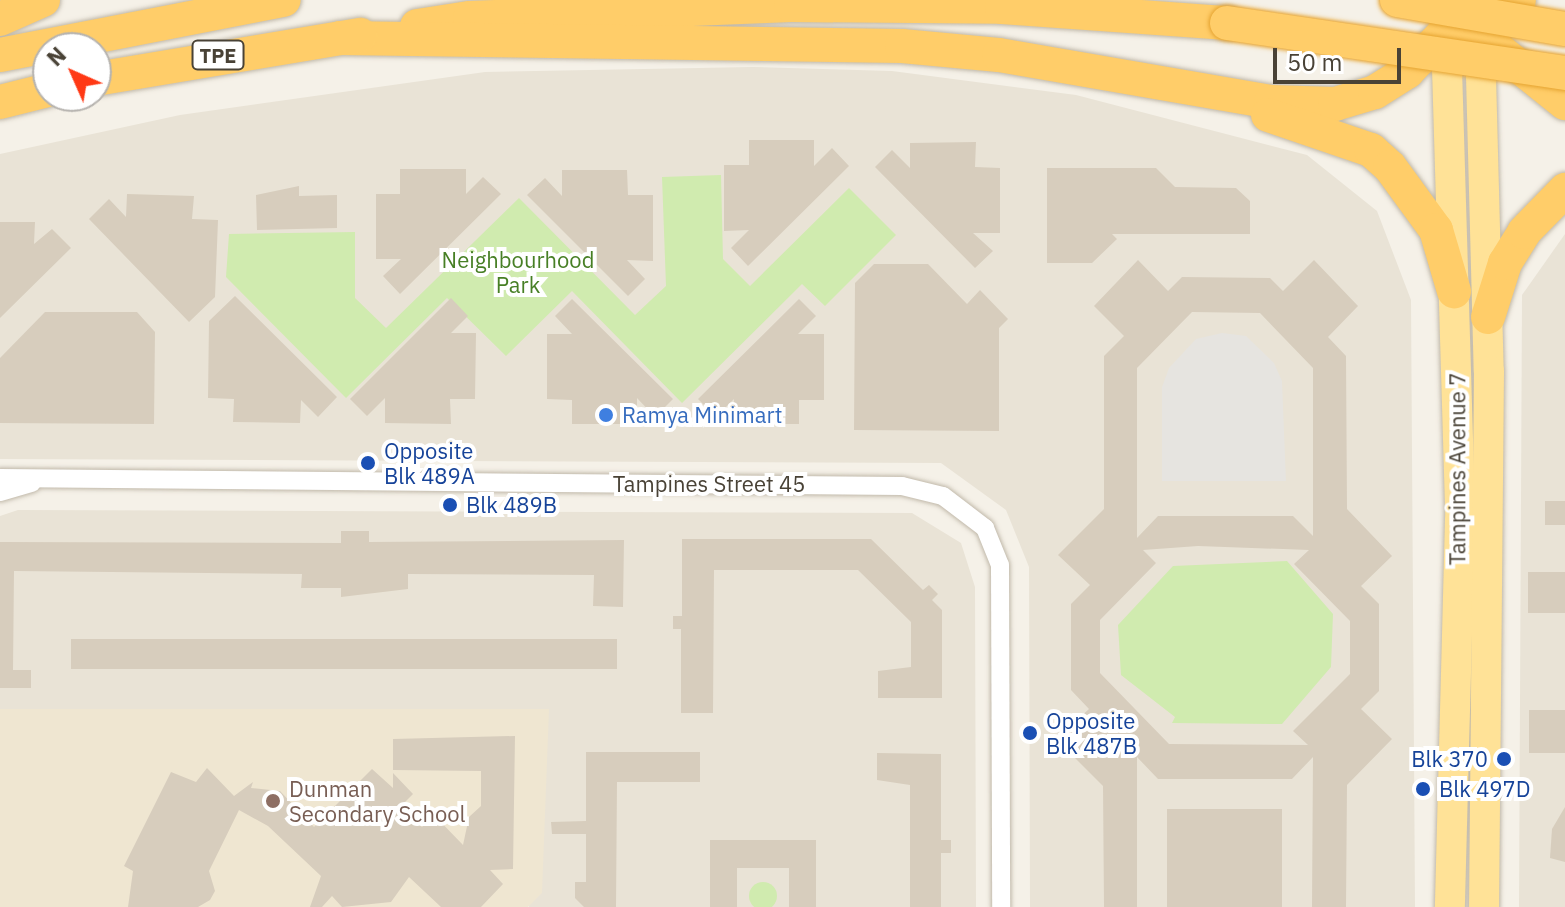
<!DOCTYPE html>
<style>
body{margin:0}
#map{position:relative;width:1565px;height:907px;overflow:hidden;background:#f5f1e8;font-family:"IBM Plex Sans",sans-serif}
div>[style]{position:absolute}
.residential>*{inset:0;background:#e9e3d6}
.education>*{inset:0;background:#efe6d1}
.green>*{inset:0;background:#d0ebaf}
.round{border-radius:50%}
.parking>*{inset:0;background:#e6e4e0}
.building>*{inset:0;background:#d7cdbd;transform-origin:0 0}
.roads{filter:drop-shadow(0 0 2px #c1b9aa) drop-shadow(0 0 2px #c1b9aa)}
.minor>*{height:18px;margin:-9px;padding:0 9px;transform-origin:9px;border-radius:9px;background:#fff}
.primary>*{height:30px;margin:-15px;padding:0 15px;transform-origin:15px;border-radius:15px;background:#ffe297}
.motorway>*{height:34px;margin:-17px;padding:0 17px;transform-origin:17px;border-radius:17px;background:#ffcd69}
.bridges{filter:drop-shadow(0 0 2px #e6a431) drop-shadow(0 0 2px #e6a431)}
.motorway-bridge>*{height:34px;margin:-17px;padding:0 17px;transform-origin:17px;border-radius:17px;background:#ffcd69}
.dots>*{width:22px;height:22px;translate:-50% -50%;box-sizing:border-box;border:4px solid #fff;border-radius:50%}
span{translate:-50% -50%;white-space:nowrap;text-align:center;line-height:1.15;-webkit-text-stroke:8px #fff;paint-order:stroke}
.shield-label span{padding:2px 6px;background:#fff;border:2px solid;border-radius:6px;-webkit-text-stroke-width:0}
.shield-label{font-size:20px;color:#494236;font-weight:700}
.park-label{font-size:22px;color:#477f25}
.shop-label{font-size:22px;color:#366cbe}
.left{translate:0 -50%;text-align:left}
.transit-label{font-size:22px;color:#164399}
.right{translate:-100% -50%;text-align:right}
.street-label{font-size:22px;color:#494236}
.education-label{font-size:22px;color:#785e54}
.north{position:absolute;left:32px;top:32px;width:80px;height:80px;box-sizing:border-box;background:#fff;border:2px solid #b6b3af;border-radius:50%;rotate:315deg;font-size:22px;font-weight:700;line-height:32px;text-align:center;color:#494236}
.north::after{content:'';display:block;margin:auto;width:28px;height:36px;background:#ff3915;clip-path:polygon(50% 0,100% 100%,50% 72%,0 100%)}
.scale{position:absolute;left:1273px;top:48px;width:128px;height:36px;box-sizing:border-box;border:4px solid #494236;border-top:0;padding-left:10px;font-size:24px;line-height:28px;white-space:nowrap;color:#494236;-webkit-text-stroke:6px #fff;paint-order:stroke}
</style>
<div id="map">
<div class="residential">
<div style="clip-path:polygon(753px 67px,892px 71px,1076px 95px,1307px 155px,1377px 211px,1411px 300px,1415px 907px,1030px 907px,1029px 567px,1006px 510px,941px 463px,0 459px,0 154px,180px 115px,485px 72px)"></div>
<div style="clip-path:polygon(1565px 234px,1565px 907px,1519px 907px,1522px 295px)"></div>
<div style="clip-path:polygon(18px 510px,912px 513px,961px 543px,975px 587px,976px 907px,529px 907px,531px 723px,0 721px,0 516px)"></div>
</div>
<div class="education">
<div style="clip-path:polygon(0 709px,549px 709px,542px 893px,528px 907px,0 907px)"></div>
</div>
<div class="green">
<div style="clip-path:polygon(721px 175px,723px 259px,750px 286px,849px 188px,896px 235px,825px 306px,802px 284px,682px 403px,572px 291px,506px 356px,447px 298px,346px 398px,226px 277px,229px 234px,355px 232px,355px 298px,386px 328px,519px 198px,635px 315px,666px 286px,662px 177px)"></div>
<div style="clip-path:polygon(1287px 561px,1333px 614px,1331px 667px,1282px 724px,1172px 723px,1175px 717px,1121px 675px,1118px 625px,1173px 566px)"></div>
<div class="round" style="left:749px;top:882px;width:28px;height:28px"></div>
</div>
<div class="parking">
<div style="clip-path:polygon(1222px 333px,1246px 336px,1274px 363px,1282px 381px,1286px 481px,1162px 481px,1162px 387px,1169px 368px,1196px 339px)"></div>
</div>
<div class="building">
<div style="clip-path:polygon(749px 140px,814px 140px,814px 166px,832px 148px,849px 166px,748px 266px,731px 248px,749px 230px,724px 231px,724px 165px,749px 165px)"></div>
<div style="clip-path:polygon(976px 142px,975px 167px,1000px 168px,1000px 233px,973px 233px,993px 251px,975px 268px,875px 167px,892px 150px,910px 168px,910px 143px)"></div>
<div style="clip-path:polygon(1047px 168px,1156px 168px,1175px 187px,1236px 188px,1250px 201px,1250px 234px,1112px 234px,1117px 239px,1092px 263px,1047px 263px)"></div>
<div style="clip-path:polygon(400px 169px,466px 169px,466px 194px,483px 177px,501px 194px,400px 294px,383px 276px,401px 259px,376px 259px,376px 194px,400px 194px)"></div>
<div style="clip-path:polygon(562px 170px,627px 170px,628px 195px,653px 195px,653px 261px,627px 260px,645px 279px,628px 296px,527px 195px,545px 178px,562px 196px)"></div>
<div style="clip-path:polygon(299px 186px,299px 196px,337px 195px,337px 228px,257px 230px,256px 195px)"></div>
<div style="clip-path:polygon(127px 194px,194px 196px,192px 219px,218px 220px,215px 297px,189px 322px,89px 219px,109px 199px,126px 217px)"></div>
<div style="clip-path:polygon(0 222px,35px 222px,34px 244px,52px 229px,71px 248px,0 318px)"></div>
<div style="clip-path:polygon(evenodd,1138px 260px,1168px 291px,1182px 277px,1270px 278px,1283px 291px,1314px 260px,1358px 306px,1328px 337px,1346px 356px,1347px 509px,1392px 556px,1361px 586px,1379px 604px,1379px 691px,1361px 709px,1392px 739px,1347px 785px,1346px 907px,1312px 907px,1313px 757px,1292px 779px,1158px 779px,1137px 757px,1137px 907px,1104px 907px,1103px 786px,1056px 739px,1089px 709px,1071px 690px,1071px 604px,1090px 585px,1058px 555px,1104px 509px,1104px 356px,1124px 336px,1094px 306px,1138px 260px,1192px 312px,1260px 313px,1313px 368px,1313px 536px,1293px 516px,1158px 516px,1137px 538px,1137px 368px,1192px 312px,1138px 260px,1198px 546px,1309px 550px,1294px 564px,1350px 621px,1350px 674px,1293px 731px,1308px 745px,1169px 744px,1100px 673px,1100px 620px,1156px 563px,1143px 550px,1198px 546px)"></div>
<div style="clip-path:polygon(874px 264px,928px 264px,967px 304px,980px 290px,1008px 319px,999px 328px,999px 431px,854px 430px,855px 283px)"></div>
<div style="clip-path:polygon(235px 296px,337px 397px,318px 417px,301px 400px,300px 423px,233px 422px,234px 399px,208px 398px,209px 321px)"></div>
<div style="clip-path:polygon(451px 298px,468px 316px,451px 333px,476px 333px,475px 399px,450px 399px,451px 424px,385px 423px,385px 398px,367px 416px,350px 399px)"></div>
<div style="clip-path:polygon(572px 299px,673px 399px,655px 417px,637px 398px,637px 424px,572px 424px,572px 400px,547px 399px,547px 334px,572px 334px,555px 316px)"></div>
<div style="clip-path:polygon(799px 299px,816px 316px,798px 334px,824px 334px,824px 400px,799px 400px,799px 424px,733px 424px,734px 399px,716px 417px,698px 399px)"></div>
<div style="clip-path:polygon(45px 312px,137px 312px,155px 332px,154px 424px,0 423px,0 358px)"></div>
<div style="left:1545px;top:501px;width:20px;height:24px"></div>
<div style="clip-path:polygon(341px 531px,369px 531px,369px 542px,624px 540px,623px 607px,593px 606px,594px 575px,408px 574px,408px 589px,341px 597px,341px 588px,301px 588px,302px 574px,14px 571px,13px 670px,31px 670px,31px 688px,0 688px,0 542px,341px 543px)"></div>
<div style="clip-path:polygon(682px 539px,871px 539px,923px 590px,929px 585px,938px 594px,932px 600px,942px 610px,942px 698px,878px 698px,878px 671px,911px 667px,911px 622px,858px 570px,714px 570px,713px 713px,681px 713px,681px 629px,673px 629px,673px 616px,682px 616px)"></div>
<div style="left:1528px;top:572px;width:37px;height:41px"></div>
<div style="left:71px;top:639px;width:546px;height:30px"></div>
<div style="left:1529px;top:710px;width:36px;height:43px"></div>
<div style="clip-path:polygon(515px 736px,513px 869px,490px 870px,503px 884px,481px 907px,441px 907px,409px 877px,391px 902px,342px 907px,332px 896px,322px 907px,310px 907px,321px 876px,268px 826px,239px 810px,209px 871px,215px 891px,210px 900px,198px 907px,128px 907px,133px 871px,124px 866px,171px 772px,196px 782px,207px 768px,234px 796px,253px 782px,251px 788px,280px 791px,314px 827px,372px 769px,393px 788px,393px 773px,413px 794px,400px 807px,422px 827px,434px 815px,463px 845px,469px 817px,481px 806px,481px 771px,393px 770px,393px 739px)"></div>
<div style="clip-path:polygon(586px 752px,700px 752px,700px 782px,617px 782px,616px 907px,584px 907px,575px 898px,575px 882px,586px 882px,586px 834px,552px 834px,551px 822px,586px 821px)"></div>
<div style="clip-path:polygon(877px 753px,941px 754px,941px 840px,951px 840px,951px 853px,941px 853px,941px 907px,910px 907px,910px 785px,877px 780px)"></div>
<div style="clip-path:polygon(1565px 807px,1565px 862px,1550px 858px,1552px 829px)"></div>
<div style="left:1282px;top:809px;width:98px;height:115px;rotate:90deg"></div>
<div style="clip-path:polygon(710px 840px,816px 840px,816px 907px,789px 907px,789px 868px,737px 868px,737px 907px,710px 907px)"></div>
</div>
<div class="roads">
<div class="minor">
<div style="left:0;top:478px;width:902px;rotate:0.51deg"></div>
<div style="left:902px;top:486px;width:42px;rotate:13.7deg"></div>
<div style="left:943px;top:496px;width:53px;rotate:37.3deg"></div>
<div style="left:985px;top:528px;width:40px;rotate:68deg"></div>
<div style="left:1000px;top:565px;width:342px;rotate:89.8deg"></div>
<div style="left:0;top:492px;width:33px;rotate:-16deg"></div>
</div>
<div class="primary">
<div style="left:1446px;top:34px;width:486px;rotate:88.3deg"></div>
<div style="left:1460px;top:520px;width:387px;rotate:91.5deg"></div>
<div style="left:1480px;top:38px;width:333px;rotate:88.5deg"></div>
<div style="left:1489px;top:371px;width:536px;rotate:90.53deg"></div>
</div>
<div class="motorway">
<div style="left:1470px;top:17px;width:12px;rotate:5deg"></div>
<div style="left:1482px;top:18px;width:41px;rotate:-25.9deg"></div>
<div style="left:0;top:19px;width:47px;rotate:-23.8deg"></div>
<div style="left:417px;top:26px;width:54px;rotate:-8.6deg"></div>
<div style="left:470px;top:18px;width:321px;rotate:-2.3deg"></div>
<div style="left:791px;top:5px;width:211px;rotate:0.5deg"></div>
<div style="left:1002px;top:7px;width:226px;rotate:4.1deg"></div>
<div style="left:340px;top:38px;width:562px;rotate:0.82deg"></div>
<div style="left:902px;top:46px;width:97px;rotate:5.3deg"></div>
<div style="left:999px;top:55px;width:276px;rotate:9.8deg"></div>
<div style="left:1271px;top:102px;width:64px;rotate:1.8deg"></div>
<div style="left:1335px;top:104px;width:42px;rotate:-16.7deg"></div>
<div style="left:1375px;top:92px;width:38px;rotate:-32deg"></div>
<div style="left:1407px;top:72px;width:57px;rotate:-46.4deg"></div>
<div style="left:1446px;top:31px;width:34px;rotate:7deg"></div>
<div style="left:1480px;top:35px;width:109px;rotate:38.7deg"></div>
<div style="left:0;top:55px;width:289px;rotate:-11deg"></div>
<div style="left:96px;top:79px;width:268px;rotate:-9.5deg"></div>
<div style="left:0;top:102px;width:49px;rotate:-14deg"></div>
<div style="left:1268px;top:115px;width:109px;rotate:18.8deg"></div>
<div style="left:1371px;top:150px;width:25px;rotate:42deg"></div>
<div style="left:1390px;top:167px;width:78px;rotate:53.9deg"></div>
<div style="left:1436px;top:230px;width:64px;rotate:73.6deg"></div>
<div style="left:1488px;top:317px;width:57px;rotate:-72.5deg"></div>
<div style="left:1505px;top:263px;width:36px;rotate:-58deg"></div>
<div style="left:1524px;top:232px;width:59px;rotate:-45.7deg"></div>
</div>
</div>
<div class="bridges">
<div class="motorway-bridge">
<div style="left:1397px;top:0;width:170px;rotate:9.8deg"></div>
<div style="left:1227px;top:23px;width:342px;rotate:8.4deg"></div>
</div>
</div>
<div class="dots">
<div style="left:606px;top:415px;background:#3f7fe0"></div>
<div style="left:368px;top:463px;background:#1a4fb4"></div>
<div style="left:450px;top:505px;background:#1a4fb4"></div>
<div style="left:1030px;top:733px;background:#1a4fb4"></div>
<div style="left:1504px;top:759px;background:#1a4fb4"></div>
<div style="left:1423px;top:789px;background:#1a4fb4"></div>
<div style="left:273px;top:801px;background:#8d6e63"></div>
</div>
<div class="shield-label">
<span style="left:218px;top:55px">TPE</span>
</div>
<div class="park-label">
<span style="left:518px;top:272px">Neighbourhood<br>Park</span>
</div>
<div class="shop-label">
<span class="left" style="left:622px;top:415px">Ramya Minimart</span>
</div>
<div class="transit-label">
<span class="left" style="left:384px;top:463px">Opposite<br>Blk 489A</span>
<span class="left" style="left:466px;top:505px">Blk 489B</span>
<span class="left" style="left:1046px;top:733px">Opposite<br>Blk 487B</span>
<span class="right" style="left:1488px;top:759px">Blk 370</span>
<span class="left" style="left:1439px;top:789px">Blk 497D</span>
</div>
<div class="street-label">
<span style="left:1457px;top:469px;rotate:-90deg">Tampines Avenue 7</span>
<span style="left:709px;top:484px">Tampines Street 45</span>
</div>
<div class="education-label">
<span class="left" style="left:289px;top:801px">Dunman<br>Secondary School</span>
</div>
<div class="north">N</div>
<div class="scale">50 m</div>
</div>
